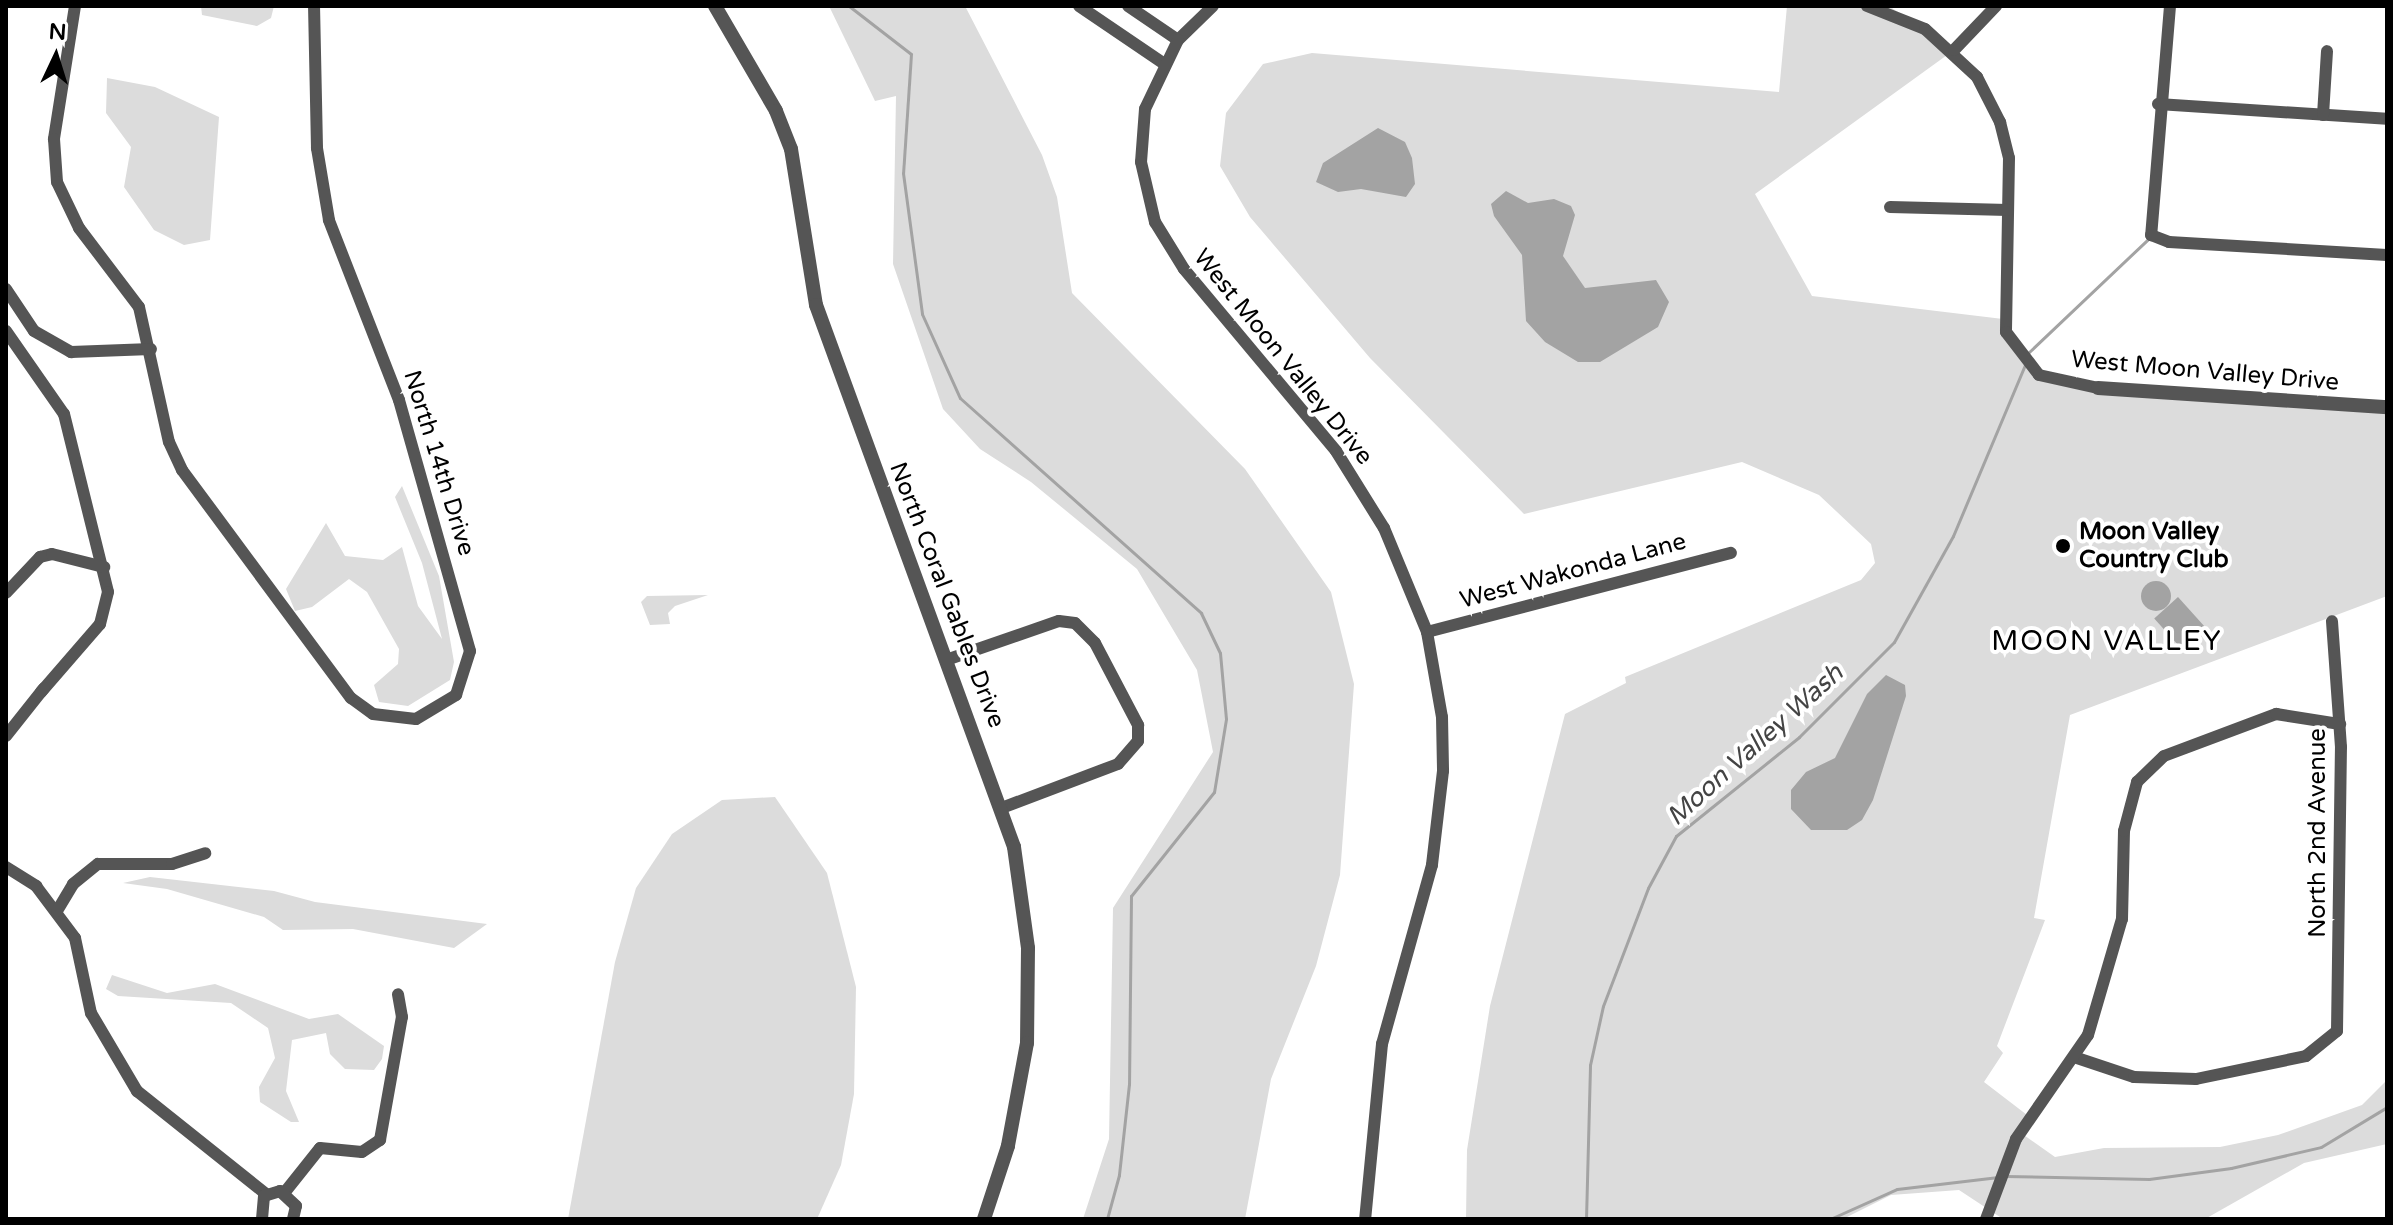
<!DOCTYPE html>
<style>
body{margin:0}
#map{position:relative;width:2393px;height:1225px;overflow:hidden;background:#fff;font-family:"Varela Round",sans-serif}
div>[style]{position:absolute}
.green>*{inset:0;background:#dcdcdc}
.water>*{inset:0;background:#a3a3a3;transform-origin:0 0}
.round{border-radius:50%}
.stream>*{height:3px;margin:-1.5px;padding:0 1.5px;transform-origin:1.5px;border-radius:1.5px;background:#a3a3a3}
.minor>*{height:12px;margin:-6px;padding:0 6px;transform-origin:6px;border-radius:6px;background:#555}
.tertiary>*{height:14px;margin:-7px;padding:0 7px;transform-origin:7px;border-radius:7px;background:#555}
.dots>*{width:22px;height:22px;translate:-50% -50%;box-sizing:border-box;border:4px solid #fff;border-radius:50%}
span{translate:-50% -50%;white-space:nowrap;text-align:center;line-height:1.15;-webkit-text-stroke:8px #fff;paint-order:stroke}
.street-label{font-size:24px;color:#000}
.poi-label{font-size:24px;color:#000;font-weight:700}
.left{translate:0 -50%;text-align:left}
.water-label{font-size:26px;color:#444;font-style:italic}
.quarter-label{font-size:28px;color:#000;letter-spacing:2px}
.frame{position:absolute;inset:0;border:8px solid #000;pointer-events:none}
.north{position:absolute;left:16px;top:16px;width:80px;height:80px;-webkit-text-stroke:6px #fff;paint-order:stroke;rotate:4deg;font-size:22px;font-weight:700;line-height:32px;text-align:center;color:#000}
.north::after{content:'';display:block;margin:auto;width:28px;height:36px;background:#000;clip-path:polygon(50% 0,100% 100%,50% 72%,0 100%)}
</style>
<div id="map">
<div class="green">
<div style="clip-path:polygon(201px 6px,274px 6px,271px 18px,257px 26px,202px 15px)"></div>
<div style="clip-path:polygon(829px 6px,965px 6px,1042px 155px,1057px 197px,1072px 293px,1245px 469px,1331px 592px,1354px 684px,1340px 875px,1316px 966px,1271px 1079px,1245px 1219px,1083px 1219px,1109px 1139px,1113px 908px,1213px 752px,1197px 670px,1137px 569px,1031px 482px,980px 449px,943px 409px,893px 264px,896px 96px,875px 101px)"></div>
<div style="clip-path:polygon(1787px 6px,1889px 6px,1954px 50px,1755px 194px,1812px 296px,2003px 319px,2019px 357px,2063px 383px,2387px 407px,2387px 596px,2070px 715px,2034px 918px,2045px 920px,1997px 1046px,2003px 1053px,1984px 1082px,2031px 1118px,2021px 1133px,2055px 1157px,2104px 1148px,2220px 1147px,2278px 1135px,2362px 1105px,2387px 1080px,2387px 1144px,2304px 1163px,2205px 1219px,2003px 1219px,1959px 1190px,1891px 1195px,1843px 1219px,1466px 1219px,1467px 1150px,1490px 1006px,1565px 714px,1626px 683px,1625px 677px,1861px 580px,1875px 563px,1871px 544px,1819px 495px,1742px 462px,1524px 514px,1370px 358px,1250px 217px,1220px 166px,1226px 113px,1263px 64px,1312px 53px,1779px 92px)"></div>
<div style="clip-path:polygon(107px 78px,155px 87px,219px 117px,210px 240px,184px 245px,154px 230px,124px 187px,131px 147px,106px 113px)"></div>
<div style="clip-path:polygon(402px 486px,439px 576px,454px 662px,450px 680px,408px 706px,379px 702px,374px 685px,398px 664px,399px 649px,367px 592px,349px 579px,312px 607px,295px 611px,286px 589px,326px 523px,345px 556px,383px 560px,402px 547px,418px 606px,442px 639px,422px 563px,395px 497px)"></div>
<div style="clip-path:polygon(708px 595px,675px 606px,668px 613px,670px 624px,650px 625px,641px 602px,647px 596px)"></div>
<div style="clip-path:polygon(775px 797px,827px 873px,856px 987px,854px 1094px,841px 1165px,817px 1219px,568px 1219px,615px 962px,636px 888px,672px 834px,722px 800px)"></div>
<div style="clip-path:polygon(150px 877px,274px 891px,315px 902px,487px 924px,454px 948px,353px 929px,283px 930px,264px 917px,167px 889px,123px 883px)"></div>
<div style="clip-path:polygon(112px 975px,167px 993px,215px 984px,309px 1019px,338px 1014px,384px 1046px,382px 1059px,374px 1070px,345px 1069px,330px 1054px,326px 1033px,292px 1040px,286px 1091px,299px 1122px,291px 1122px,260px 1102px,259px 1087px,275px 1058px,268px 1028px,231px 1003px,118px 996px,106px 989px)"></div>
</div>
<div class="water">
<div style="clip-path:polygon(1378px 128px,1405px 142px,1412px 158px,1415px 184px,1406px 197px,1361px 189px,1338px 192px,1316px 182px,1323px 163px)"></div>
<div style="clip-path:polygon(1506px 191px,1528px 203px,1554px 199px,1571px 206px,1575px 215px,1563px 256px,1585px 288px,1656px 280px,1669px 302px,1658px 327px,1600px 362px,1578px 362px,1545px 342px,1526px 321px,1522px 255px,1494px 216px,1491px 204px)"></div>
<div class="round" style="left:2141px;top:581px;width:30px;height:30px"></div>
<div style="left:2178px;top:597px;width:39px;height:32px;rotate:48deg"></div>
<div style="clip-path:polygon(1886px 675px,1905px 685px,1906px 696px,1873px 800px,1862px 820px,1847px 830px,1811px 830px,1791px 809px,1791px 790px,1806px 772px,1835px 758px,1867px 694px)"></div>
</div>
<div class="stream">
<div style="left:849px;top:6px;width:78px;rotate:37.7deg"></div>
<div style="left:911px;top:54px;width:119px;rotate:93.8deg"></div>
<div style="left:903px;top:173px;width:142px;rotate:82.3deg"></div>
<div style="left:922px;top:314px;width:92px;rotate:65.7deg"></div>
<div style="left:960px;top:398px;width:323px;rotate:41.7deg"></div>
<div style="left:1201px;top:613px;width:44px;rotate:64.6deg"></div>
<div style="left:1220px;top:653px;width:66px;rotate:84.8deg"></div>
<div style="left:1226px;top:719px;width:74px;rotate:99.3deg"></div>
<div style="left:1214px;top:792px;width:133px;rotate:128.6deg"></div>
<div style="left:1131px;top:896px;width:188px;rotate:90.6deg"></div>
<div style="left:1129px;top:1084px;width:92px;rotate:96.3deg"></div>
<div style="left:1119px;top:1175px;width:46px;rotate:105.3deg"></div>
<div style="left:2028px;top:353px;width:167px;rotate:-43.5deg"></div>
<div style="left:2005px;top:1176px;width:144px;rotate:1.2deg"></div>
<div style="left:2149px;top:1179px;width:83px;rotate:-7.6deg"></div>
<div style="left:2231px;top:1168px;width:92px;rotate:-13.1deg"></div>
<div style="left:2321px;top:1147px;width:77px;rotate:-31.2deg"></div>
<div style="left:1586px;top:1219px;width:154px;rotate:-88.5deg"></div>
<div style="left:1590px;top:1065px;width:60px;rotate:-77.6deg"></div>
<div style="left:1603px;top:1006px;width:126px;rotate:-69.1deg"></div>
<div style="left:1648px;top:888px;width:59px;rotate:-61.7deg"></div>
<div style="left:1676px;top:836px;width:158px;rotate:-38.8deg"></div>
<div style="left:1799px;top:737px;width:134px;rotate:-45deg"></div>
<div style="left:1894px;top:642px;width:121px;rotate:-60.9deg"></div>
<div style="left:1953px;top:536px;width:186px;rotate:-67.2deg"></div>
<div style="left:1830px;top:1219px;width:73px;rotate:-24.1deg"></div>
<div style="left:1897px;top:1189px;width:102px;rotate:-6.8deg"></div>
</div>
<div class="minor">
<div style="left:75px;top:6px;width:135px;rotate:99deg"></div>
<div style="left:54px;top:139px;width:43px;rotate:86deg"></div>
<div style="left:57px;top:182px;width:51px;rotate:64.4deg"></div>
<div style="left:79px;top:228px;width:99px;rotate:52.8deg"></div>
<div style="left:139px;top:307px;width:138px;rotate:77.5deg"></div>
<div style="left:169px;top:442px;width:31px;rotate:65deg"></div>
<div style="left:182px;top:470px;width:284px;rotate:53.5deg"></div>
<div style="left:351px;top:698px;width:27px;rotate:36deg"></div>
<div style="left:373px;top:714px;width:43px;rotate:6.6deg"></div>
<div style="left:416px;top:719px;width:47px;rotate:-31deg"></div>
<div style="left:456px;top:695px;width:46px;rotate:-72.3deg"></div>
<div style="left:470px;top:651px;width:261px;rotate:-105.8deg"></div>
<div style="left:399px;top:400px;width:193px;rotate:-111.3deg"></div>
<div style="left:329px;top:220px;width:73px;rotate:-99.5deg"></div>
<div style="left:317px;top:148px;width:142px;rotate:-91.2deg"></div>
<div style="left:1079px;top:6px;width:102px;rotate:34.2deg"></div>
<div style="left:1128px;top:6px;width:60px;rotate:34.2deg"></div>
<div style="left:1213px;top:6px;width:49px;rotate:135.8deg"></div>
<div style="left:1178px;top:40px;width:76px;rotate:115.6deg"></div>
<div style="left:1145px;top:109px;width:53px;rotate:94.3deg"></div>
<div style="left:1141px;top:162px;width:62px;rotate:76.9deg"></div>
<div style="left:1155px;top:222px;width:55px;rotate:58.3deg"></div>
<div style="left:1184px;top:269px;width:237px;rotate:50.1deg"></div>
<div style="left:1336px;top:451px;width:91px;rotate:58.1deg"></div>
<div style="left:1384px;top:528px;width:113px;rotate:67.5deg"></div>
<div style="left:1427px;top:632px;width:86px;rotate:80deg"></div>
<div style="left:1442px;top:717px;width:54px;rotate:88.9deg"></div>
<div style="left:1443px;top:771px;width:95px;rotate:96.7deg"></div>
<div style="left:1432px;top:865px;width:186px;rotate:105.6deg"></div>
<div style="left:1382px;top:1044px;width:176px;rotate:95.5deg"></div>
<div style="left:1867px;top:6px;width:62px;rotate:21.6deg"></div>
<div style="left:1925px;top:29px;width:71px;rotate:42.7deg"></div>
<div style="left:1977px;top:77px;width:51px;rotate:62.9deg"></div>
<div style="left:2000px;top:122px;width:37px;rotate:76deg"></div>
<div style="left:2009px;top:158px;width:174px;rotate:91deg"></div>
<div style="left:2006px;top:332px;width:54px;rotate:52.5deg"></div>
<div style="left:2039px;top:375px;width:60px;rotate:12.4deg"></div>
<div style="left:2170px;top:6px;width:230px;rotate:94.7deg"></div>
<div style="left:2151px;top:235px;width:19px;rotate:21deg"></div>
<div style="left:2169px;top:242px;width:218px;rotate:3.4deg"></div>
<div style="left:1954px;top:50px;width:61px;rotate:-46.3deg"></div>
<div style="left:2158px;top:104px;width:229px;rotate:3.7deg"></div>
<div style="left:2323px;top:115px;width:64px;rotate:-86.4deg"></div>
<div style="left:1890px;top:207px;width:118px;rotate:1.5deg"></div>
<div style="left:6px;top:289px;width:50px;rotate:56.3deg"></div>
<div style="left:34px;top:331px;width:43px;rotate:29.6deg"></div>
<div style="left:71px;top:352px;width:80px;rotate:-2.1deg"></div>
<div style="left:6px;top:331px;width:101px;rotate:55.1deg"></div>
<div style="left:64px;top:414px;width:183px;rotate:76.1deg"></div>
<div style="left:108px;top:592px;width:33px;rotate:104deg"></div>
<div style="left:100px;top:624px;width:90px;rotate:130.9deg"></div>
<div style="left:6px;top:593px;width:50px;rotate:-46.6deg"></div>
<div style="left:40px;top:557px;width:12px;rotate:-14deg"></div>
<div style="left:52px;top:554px;width:54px;rotate:14deg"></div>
<div style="left:1427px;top:632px;width:314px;rotate:-14.6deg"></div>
<div style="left:949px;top:659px;width:116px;rotate:-19.1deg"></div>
<div style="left:1059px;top:621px;width:16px;rotate:7deg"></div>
<div style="left:1075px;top:623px;width:28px;rotate:45deg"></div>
<div style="left:1095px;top:643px;width:93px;rotate:62.3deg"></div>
<div style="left:1138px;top:725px;width:16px;rotate:90deg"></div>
<div style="left:1138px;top:741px;width:30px;rotate:131deg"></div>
<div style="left:1118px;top:764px;width:122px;rotate:159.3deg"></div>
<div style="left:6px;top:736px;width:61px;rotate:-51.6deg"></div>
<div style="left:6px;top:867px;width:36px;rotate:32deg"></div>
<div style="left:36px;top:886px;width:65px;rotate:53.1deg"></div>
<div style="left:75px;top:938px;width:77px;rotate:78deg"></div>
<div style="left:91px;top:1013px;width:91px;rotate:59.5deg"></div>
<div style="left:137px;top:1091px;width:165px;rotate:38.6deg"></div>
<div style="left:57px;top:911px;width:31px;rotate:-59deg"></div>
<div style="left:73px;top:884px;width:32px;rotate:-39deg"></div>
<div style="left:98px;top:864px;width:74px"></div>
<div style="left:172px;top:864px;width:35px;rotate:-18deg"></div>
<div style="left:2077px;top:1058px;width:60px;rotate:18.4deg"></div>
<div style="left:2134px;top:1077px;width:62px;rotate:1.8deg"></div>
<div style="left:2196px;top:1079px;width:112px;rotate:-11.8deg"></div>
<div style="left:2306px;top:1056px;width:40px;rotate:-39deg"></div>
<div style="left:2337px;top:1031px;width:284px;rotate:-89.2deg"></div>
<div style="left:2341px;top:747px;width:126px;rotate:-94.1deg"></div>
<div style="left:285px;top:1192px;width:56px;rotate:-51.5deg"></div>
<div style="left:320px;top:1148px;width:42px;rotate:5.4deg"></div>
<div style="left:362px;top:1152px;width:22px;rotate:-34deg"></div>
<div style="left:380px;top:1140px;width:125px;rotate:-79.9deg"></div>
<div style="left:402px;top:1017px;width:23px;rotate:-100deg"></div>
<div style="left:262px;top:1219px;width:23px;rotate:-85deg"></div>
<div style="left:264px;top:1196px;width:17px;rotate:-17deg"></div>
<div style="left:280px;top:1191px;width:22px;rotate:43deg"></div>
<div style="left:296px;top:1206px;width:13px;rotate:103deg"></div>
<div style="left:1986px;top:1219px;width:85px;rotate:-69.4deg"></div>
<div style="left:2016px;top:1139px;width:126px;rotate:-55.3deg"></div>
<div style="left:2088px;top:1035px;width:121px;rotate:-73.7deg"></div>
<div style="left:2122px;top:919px;width:88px;rotate:-88.7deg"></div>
<div style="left:2124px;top:831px;width:51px;rotate:-75.1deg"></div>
<div style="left:2137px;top:782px;width:37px;rotate:-44deg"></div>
<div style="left:2164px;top:756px;width:120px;rotate:-20.6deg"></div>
<div style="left:2276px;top:714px;width:65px;rotate:8.9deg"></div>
</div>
<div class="tertiary">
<div style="left:715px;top:6px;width:121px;rotate:59.8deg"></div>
<div style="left:776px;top:111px;width:41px;rotate:68.5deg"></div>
<div style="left:791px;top:149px;width:158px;rotate:80.9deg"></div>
<div style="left:816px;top:305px;width:577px;rotate:69.93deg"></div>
<div style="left:1014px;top:847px;width:102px;rotate:82.1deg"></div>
<div style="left:1028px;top:948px;width:95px;rotate:90.6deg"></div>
<div style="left:1027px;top:1043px;width:105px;rotate:100.5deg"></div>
<div style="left:1008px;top:1146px;width:77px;rotate:108.2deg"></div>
<div style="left:2098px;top:388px;width:290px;rotate:3.8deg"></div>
</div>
<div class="dots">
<div style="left:2063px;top:546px;background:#000"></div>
</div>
<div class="street-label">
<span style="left:1283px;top:357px;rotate:51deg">West Moon Valley Drive</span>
<span style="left:2205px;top:371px;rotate:5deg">West Moon Valley Drive</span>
<span style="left:439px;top:463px;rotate:73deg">North 14th Drive</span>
<span style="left:1573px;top:571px;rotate:-15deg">West Wakonda Lane</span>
<span style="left:947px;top:595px;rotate:69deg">North Coral Gables Drive</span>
<span style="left:2318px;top:833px;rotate:-90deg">North 2nd Avenue</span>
</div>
<div class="poi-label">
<span class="left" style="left:2079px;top:546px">Moon Valley<br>Country Club</span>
</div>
<div class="water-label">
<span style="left:1755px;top:745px;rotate:-42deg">Moon Valley Wash</span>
</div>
<div class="quarter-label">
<span style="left:2107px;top:641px">MOON VALLEY</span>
</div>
<div class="frame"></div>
<div class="north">N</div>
</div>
